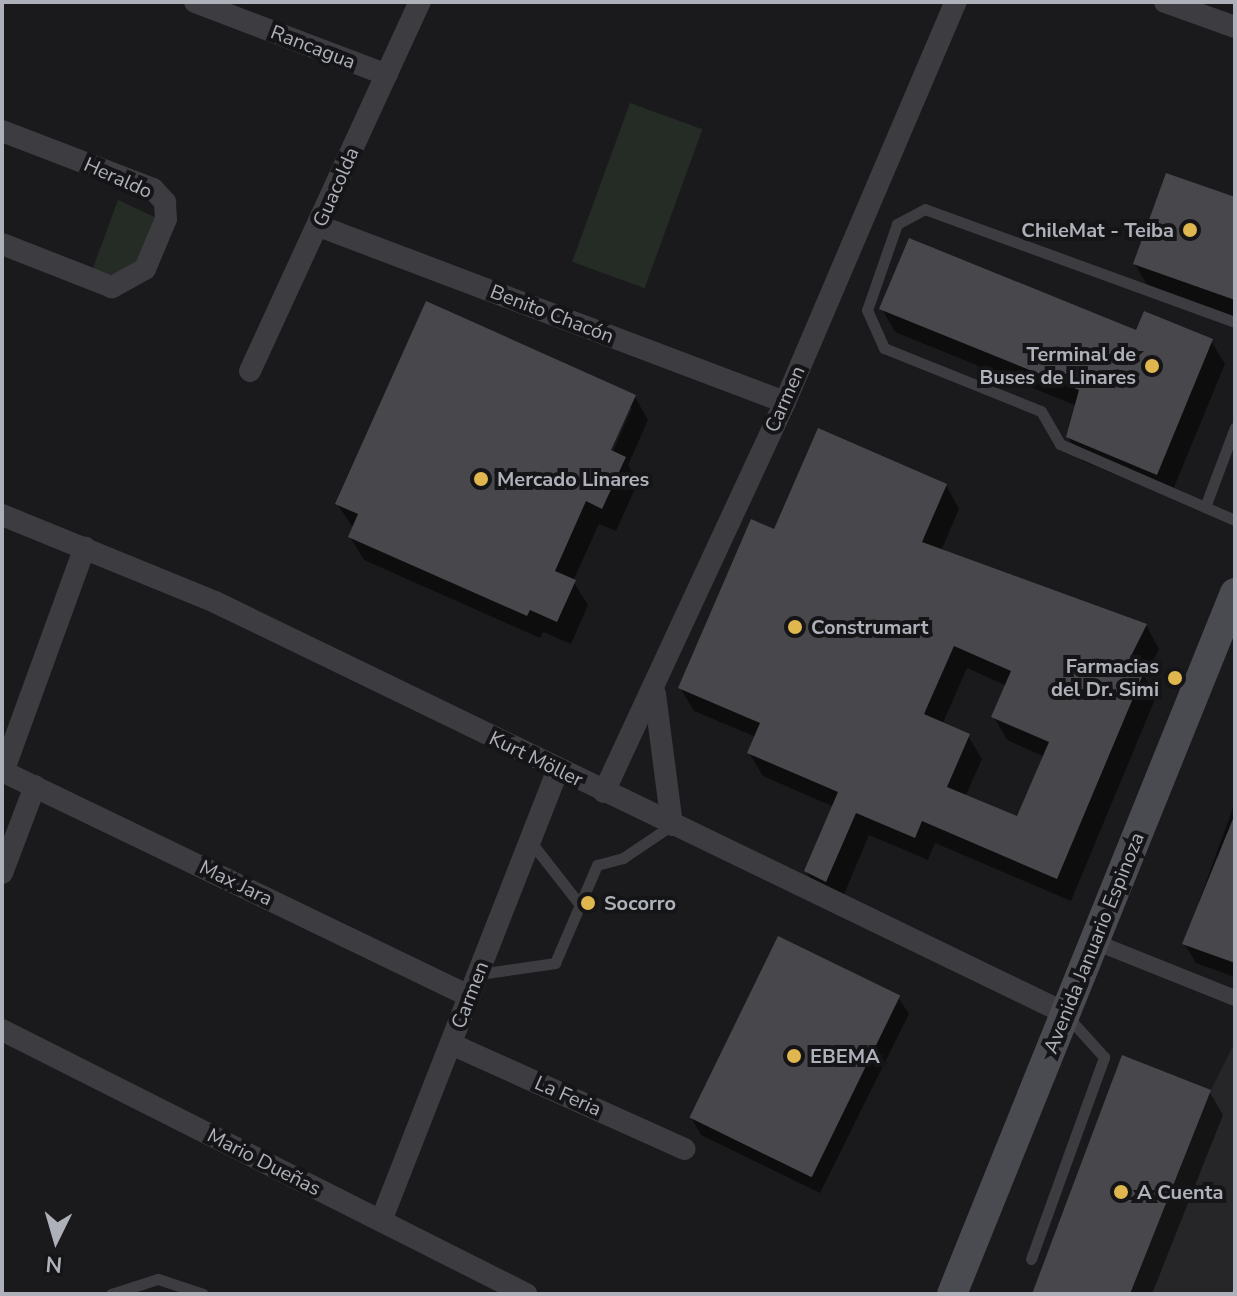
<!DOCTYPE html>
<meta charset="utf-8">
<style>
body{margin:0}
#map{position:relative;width:1237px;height:1296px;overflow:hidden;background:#1a1a1c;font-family:"Nunito Sans",sans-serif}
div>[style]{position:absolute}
.built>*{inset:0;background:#262629}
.green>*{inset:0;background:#252c26;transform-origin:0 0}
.shadow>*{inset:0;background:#0007}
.building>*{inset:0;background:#48474c;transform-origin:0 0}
.service>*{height:11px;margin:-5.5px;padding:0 5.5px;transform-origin:5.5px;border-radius:5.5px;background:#3c3c41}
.pedestrian>*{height:16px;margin:-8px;padding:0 8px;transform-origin:8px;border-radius:8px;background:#3c3c41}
.minor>*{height:22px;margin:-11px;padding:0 11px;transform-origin:11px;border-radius:11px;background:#3c3c41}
.secondary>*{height:30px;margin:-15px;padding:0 15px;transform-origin:15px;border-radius:15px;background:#4a4b51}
.rail>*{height:6px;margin-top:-3px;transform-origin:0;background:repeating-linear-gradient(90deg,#53545a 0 10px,transparent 0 18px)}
.dots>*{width:22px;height:22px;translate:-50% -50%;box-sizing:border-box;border:4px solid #151517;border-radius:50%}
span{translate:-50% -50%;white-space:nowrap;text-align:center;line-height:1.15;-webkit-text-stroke:8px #151517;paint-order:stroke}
.street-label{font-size:20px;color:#aeb1ba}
.poi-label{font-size:20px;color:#aeb1ba;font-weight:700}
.right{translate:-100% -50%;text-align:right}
.left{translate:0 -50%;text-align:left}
.frame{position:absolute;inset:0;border:4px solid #aeb1ba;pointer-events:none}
.north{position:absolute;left:16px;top:1200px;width:80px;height:80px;-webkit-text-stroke:6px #151517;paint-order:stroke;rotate:185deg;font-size:22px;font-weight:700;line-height:32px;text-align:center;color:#aeb1ba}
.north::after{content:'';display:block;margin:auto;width:28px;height:36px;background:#aeb1ba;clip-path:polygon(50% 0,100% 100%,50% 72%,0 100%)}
</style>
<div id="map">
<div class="built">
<div style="clip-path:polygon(1235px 1042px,1235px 1294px,1130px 1294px,1211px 1090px)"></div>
</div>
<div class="green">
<div style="left:630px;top:103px;width:77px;height:169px;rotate:20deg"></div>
<div style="clip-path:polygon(118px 200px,161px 220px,131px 282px,93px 268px)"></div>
</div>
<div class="shadow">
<div style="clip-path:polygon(1235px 199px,1235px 318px,1148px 287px,1135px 264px)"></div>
<div style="clip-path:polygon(882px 309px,1211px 341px,1225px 364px,1170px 497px,1082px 461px,1068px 437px,1077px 406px,895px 332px)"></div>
<div style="clip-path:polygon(evenodd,635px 397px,648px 420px,628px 465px,638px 482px,616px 531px,599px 524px,573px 581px,588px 605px,571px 644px,543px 632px,540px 638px,364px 560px,350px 537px,354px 529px,337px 504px,635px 397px,628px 408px,632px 408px,609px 460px,605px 458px,628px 408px)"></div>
<div style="clip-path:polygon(evenodd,946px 485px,959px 509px,941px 551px,1146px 625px,1159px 649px,1145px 677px,1156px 697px,1071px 901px,935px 843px,928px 860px,869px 835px,840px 904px,820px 895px,806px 871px,834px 807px,763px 776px,749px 753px,756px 737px,694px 711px,680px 688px,775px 532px,946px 485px,967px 668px,1007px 686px,994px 717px,1007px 740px,1045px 757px,1018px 819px,965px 797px,982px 759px,968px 736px,942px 725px,967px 668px)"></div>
<div style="clip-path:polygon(1235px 802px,1235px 977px,1196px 963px,1184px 943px)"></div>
<div style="clip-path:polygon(898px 997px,909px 1014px,820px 1193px,701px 1135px,691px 1117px)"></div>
<div style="clip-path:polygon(1209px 1091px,1223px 1115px,1152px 1294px,1034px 1294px)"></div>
</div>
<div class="building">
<div style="clip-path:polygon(1166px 173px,1235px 197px,1235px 300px,1133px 264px)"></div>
<div style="clip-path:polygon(909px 238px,1136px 330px,1144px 311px,1213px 339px,1157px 475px,1066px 437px,1079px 390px,879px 309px)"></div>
<div style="clip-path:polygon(426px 301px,636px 395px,611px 450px,626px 457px,602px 509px,586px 501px,555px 571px,576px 580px,557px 622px,530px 610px,527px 616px,348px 537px,358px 514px,335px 504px)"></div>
<div style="clip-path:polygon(evenodd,818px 428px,947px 484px,922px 542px,1147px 624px,1127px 664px,1144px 672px,1057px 879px,922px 821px,915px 838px,856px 813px,826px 882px,804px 871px,838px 792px,747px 753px,760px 723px,678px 688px,751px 519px,774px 529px,818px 428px,954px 646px,1011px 671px,991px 717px,1049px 742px,1017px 816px,947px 787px,970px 734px,924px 714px,954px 646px)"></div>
<div style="clip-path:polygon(1235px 814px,1235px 963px,1182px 944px)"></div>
<div style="left:778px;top:936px;width:136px;height:202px;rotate:26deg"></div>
<div style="clip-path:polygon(1122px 1055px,1211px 1090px,1130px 1294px,1032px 1294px)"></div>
</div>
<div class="service">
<div style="left:1235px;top:322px;width:330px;rotate:-160deg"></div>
<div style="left:925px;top:209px;width:32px;rotate:152deg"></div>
<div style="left:897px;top:224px;width:91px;rotate:109.2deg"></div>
<div style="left:867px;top:310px;width:42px;rotate:65.9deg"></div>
<div style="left:884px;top:348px;width:169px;rotate:21.9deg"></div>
<div style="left:1041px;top:411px;width:38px;rotate:60deg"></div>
<div style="left:1060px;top:444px;width:191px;rotate:23.5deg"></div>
<div style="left:1205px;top:507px;width:85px;rotate:-69.4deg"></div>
<div style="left:530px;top:841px;width:83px;rotate:51.9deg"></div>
<div style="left:479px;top:974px;width:77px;rotate:-8.2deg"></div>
<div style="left:555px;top:963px;width:107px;rotate:-66.8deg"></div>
<div style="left:597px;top:865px;width:27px;rotate:-15deg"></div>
<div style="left:623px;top:858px;width:59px;rotate:-34deg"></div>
<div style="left:1031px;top:1259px;width:215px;rotate:-70.1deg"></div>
<div style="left:1104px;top:1057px;width:54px;rotate:-132deg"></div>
<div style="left:111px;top:1294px;width:49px;rotate:-17.7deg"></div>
<div style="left:158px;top:1279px;width:47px;rotate:18.4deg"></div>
</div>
<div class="pedestrian">
<div style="left:1095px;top:942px;width:151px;rotate:21.8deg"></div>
</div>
<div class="minor">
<div style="left:195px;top:2px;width:205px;rotate:20.8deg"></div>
<div style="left:1165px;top:2px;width:74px;rotate:19.7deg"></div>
<div style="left:2px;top:131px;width:162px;rotate:21deg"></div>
<div style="left:153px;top:189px;width:18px;rotate:47deg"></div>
<div style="left:165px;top:202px;width:17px;rotate:87deg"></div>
<div style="left:166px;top:219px;width:54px;rotate:112.8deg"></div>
<div style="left:145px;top:269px;width:38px;rotate:151deg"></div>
<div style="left:112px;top:287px;width:118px;rotate:-158.6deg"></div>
<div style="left:319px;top:226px;width:498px;rotate:20.7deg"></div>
<div style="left:250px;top:371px;width:406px;rotate:-65.3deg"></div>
<div style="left:2px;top:515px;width:230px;rotate:22.2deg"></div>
<div style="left:215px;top:602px;width:944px;rotate:25.81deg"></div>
<div style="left:655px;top:694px;width:132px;rotate:82.6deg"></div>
<div style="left:2px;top:771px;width:518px;rotate:25.72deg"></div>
<div style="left:3px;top:772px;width:239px;rotate:-70deg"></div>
<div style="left:604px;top:792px;width:430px;rotate:-65.1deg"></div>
<div style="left:785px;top:402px;width:435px;rotate:-66.9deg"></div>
<div style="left:2px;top:873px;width:93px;rotate:-69.2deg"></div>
<div style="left:2px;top:1030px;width:587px;rotate:26.74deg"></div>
<div style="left:451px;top:1044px;width:256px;rotate:24.2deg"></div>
<div style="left:381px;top:1221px;width:484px;rotate:-68.6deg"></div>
</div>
<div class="secondary">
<div style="left:952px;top:1294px;width:756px;rotate:-68.02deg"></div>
</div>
<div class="rail">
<div style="left:1234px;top:1294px;width:1px;rotate:-45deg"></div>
</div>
<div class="dots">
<div style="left:1190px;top:230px;background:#e0b74e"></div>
<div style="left:1152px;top:366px;background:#e0b74e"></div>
<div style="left:481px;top:479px;background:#e0b74e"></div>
<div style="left:795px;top:627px;background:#e0b74e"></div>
<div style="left:1175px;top:678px;background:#e0b74e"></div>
<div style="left:588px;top:903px;background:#e0b74e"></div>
<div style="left:794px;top:1056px;background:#e0b74e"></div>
<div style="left:1121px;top:1192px;background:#e0b74e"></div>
</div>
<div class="street-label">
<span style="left:313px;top:47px;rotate:21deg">Rancagua</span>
<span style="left:118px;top:178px;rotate:24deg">Heraldo</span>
<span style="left:336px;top:187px;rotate:-66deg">Guacolda</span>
<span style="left:552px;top:314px;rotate:21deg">Benito Chacón</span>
<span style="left:785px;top:399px;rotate:-66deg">Carmen</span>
<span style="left:536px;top:759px;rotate:26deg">Kurt Möller</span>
<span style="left:236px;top:883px;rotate:26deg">Max Jara</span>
<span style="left:1094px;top:943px;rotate:-68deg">Avenida Januario Espinoza</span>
<span style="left:470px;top:995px;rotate:-69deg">Carmen</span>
<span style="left:568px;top:1096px;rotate:24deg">La Feria</span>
<span style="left:264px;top:1162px;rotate:27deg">Mario Dueñas</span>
</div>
<div class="poi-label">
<span class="right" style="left:1174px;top:230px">ChileMat - Teiba</span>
<span class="right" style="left:1136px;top:366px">Terminal de<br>Buses de Linares</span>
<span class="left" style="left:497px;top:479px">Mercado Linares</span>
<span class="left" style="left:811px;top:627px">Construmart</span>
<span class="right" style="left:1159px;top:678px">Farmacias<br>del Dr. Simi</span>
<span class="left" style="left:604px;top:903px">Socorro</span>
<span class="left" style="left:810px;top:1056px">EBEMA</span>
<span class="left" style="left:1137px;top:1192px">A Cuenta</span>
</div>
<div class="frame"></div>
<div class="north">N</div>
</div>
